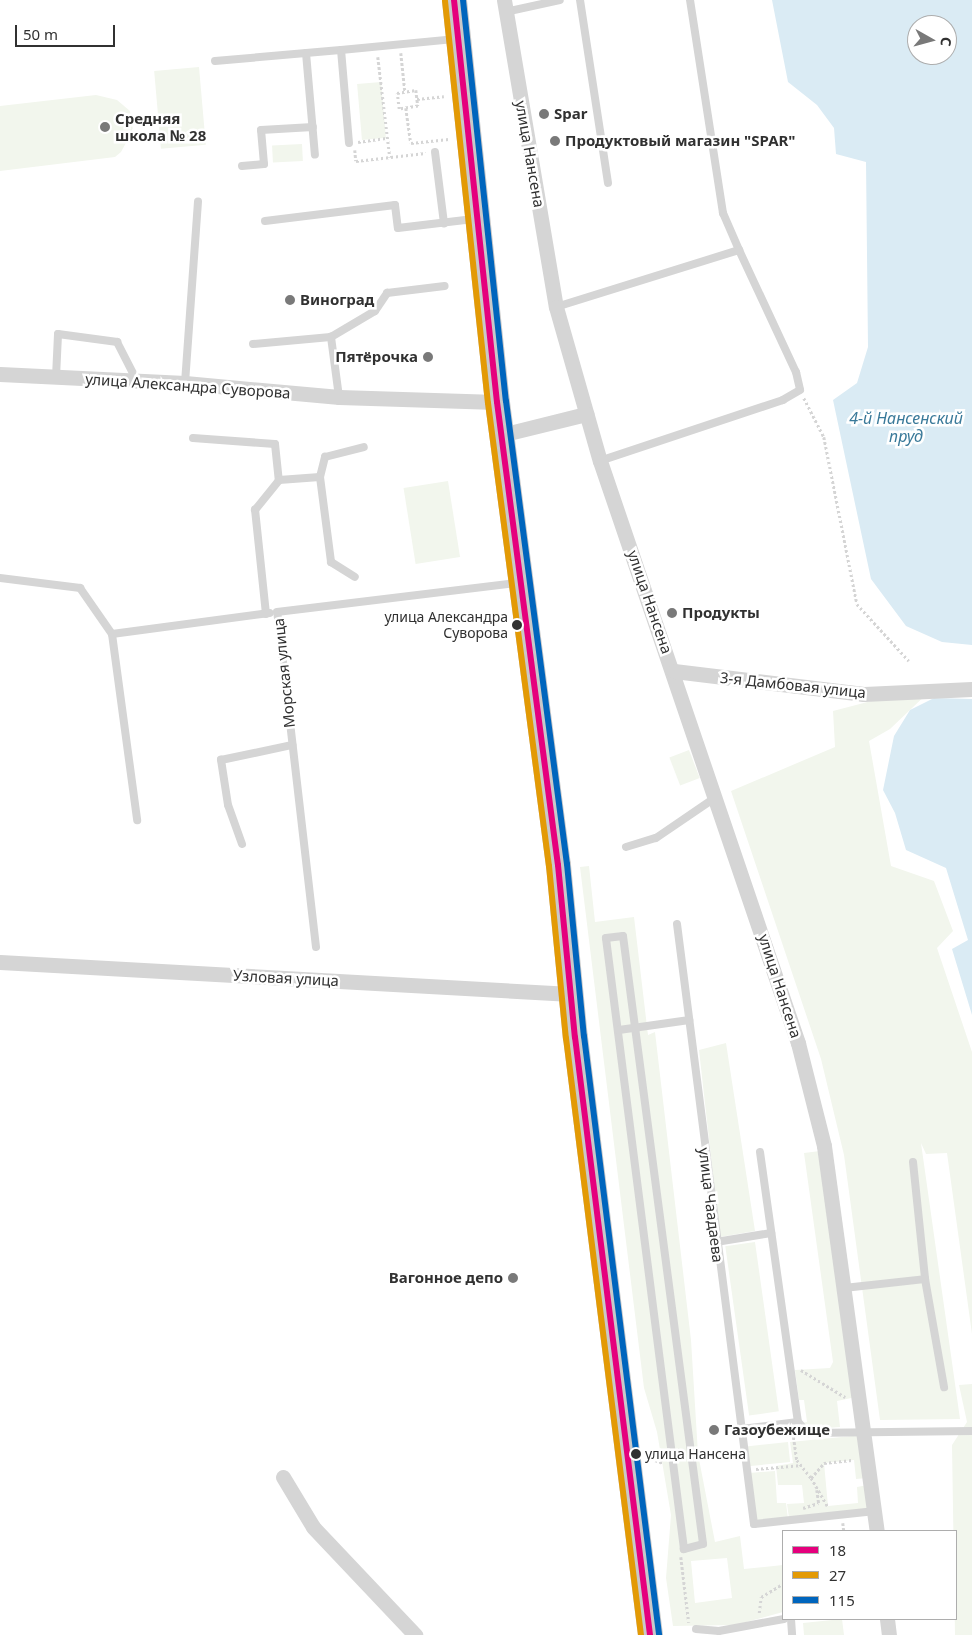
<!DOCTYPE html>
<meta charset="utf-8">
<style>
body{margin:0}
#map{position:relative;width:972px;height:1635px;overflow:hidden;background:#fff;font-family:"Noto Sans",sans-serif}
div>[style]{position:absolute}
.green>*{inset:0;background:#f2f6ed;transform-origin:0 0}
.water>*{inset:0;background:#daebf4}
.path>*{height:2.5px;margin-top:-1.25px;transform-origin:0;background:repeating-linear-gradient(90deg,#d5d5d5 0 2.5px,transparent 0 5px)}
.lane>*{height:8px;margin:-4px;padding:0 4px;transform-origin:4px;border-radius:4px;background:#d5d5d5}
.street>*{height:15px;margin:-7.5px;padding:0 7.5px;transform-origin:7.5px;border-radius:7.5px;background:#d5d5d5}
.primary>*{height:25px;margin:-12.5px;padding:0 12.5px;transform-origin:12.5px;border-radius:12.5px;background:#c9c9c9}
.bus-1>*{height:6px;margin:-3px;padding:0 3px;transform-origin:3px;border-radius:3px;background:#e5007d}
.bus-2>*{height:6px;margin:-3px;padding:0 3px;transform-origin:3px;border-radius:3px;background:#e39a05}
.bus-3>*{height:6px;margin:-3px;padding:0 3px;transform-origin:3px;border-radius:3px;background:#0065bd}
.dots>*{width:14px;height:14px;translate:-50% -50%;box-sizing:border-box;border:2px solid #fff;border-radius:50%}
span{translate:-50% -50%;white-space:nowrap;text-align:center;line-height:1.15;-webkit-text-stroke:5px #fff;paint-order:stroke}
.bus-label{font-size:14px;color:#313131}
.right{translate:-100% -50%;text-align:right}
.left{translate:0 -50%;text-align:left}
.poi-label{font-size:15px;color:#313131;font-weight:700}
.street-label{font-size:15px;color:#313131}
.water-label{font-size:16px;color:#397999;font-style:italic}
.legend{position:absolute;left:782px;top:1530px;width:175px;height:90px;box-sizing:border-box;background:#fff;border:1px solid #adadad;margin:0;padding:6px 9px;list-style:none;font-size:15px;color:#313131}
.legend li{display:flex;align-items:center;gap:10px;height:25px}
.legend b{width:25px;border:1px solid #adadad}
.north{position:absolute;left:907px;top:15px;width:50px;height:50px;box-sizing:border-box;background:#fff;border:1px solid #adadad;border-radius:50%;rotate:97deg;font-size:14px;font-weight:700;line-height:20px;text-align:center;color:#313131}
.north::after{content:'';display:block;margin:auto;width:18px;height:22px;background:#797979;clip-path:polygon(50% 0,100% 100%,50% 72%,0 100%)}
.scale{position:absolute;left:15px;top:25px;width:100px;height:22px;box-sizing:border-box;border:2px solid #313131;border-top:0;padding-left:6px;font-size:15px;line-height:18px;white-space:nowrap;color:#313131;-webkit-text-stroke:4px #fff;paint-order:stroke}
</style>
<div id="map">
<div class="green">
<div style="left:199px;top:67px;width:78px;height:45px;rotate:85deg"></div>
<div style="left:381px;top:82px;width:56px;height:24px;rotate:85deg"></div>
<div style="clip-path:polygon(96px 95px,117px 100px,130px 111px,133px 130px,121px 152px,115px 157px,0 171px,0 106px)"></div>
<div style="left:302px;top:144px;width:17px;height:30px;rotate:87deg"></div>
<div style="left:448px;top:481px;width:77px;height:45px;rotate:81deg"></div>
<div style="clip-path:polygon(932px 689px,890px 729px,869px 741px,891px 866px,934px 881px,953px 931px,937px 948px,972px 1052px,972px 1334px,947px 1153px,926px 1154px,921px 1143px,960px 1419px,880px 1420px,844px 1155px,821px 1059px,731px 791px,835px 747px,833px 711px,902px 693px)"></div>
<div style="left:689px;top:750px;width:30px;height:21px;rotate:69deg"></div>
<div style="clip-path:polygon(evenodd,589px 866px,595px 922px,634px 917px,648px 1035px,655px 1032px,691px 1340px,698px 1454px,715px 1542px,740px 1536px,744px 1569px,783px 1565px,783px 1612px,735px 1625px,673px 1626px,666px 1578px,671px 1515px,657px 1432px,644px 1388px,580px 867px,589px 866px,727px 1558px,732px 1598px,695px 1603px,691px 1561px,727px 1558px)"></div>
<div style="clip-path:polygon(726px 1043px,755px 1231px,720px 1237px,699px 1050px)"></div>
<div style="clip-path:polygon(820px 1151px,856px 1397px,837px 1401px,840px 1427px,802px 1430px,801px 1423px,807px 1422px,804px 1400px,799px 1400px,795px 1370px,830px 1368px,833px 1362px,804px 1153px)"></div>
<div style="left:755px;top:1242px;width:171px;height:30px;rotate:82deg"></div>
<div style="clip-path:polygon(972px 1384px,972px 1635px,955px 1635px,952px 1445px,967px 1422px,959px 1385px)"></div>
<div style="clip-path:polygon(863px 1435px,867px 1478px,856px 1479px,854px 1460px,824px 1463px,828px 1506px,858px 1503px,857px 1487px,868px 1485px,872px 1510px,789px 1518px,787px 1504px,804px 1503px,802px 1485px,778px 1485px,776px 1466px,793px 1463px,790px 1442px)"></div>
<div style="left:788px;top:1442px;width:20px;height:42px;rotate:84deg"></div>
<div style="clip-path:polygon(775px 1471px,777px 1503px,786px 1503px,788px 1519px,756px 1521px,749px 1473px)"></div>
<div style="clip-path:polygon(842px 1619px,844px 1635px,804px 1635px,803px 1623px)"></div>
</div>
<div class="water">
<div style="clip-path:polygon(evenodd,772px 0,972px 0,972px 645px,942px 642px,906px 626px,871px 579px,833px 400px,857px 383px,868px 347px,866px 162px,836px 154px,834px 128px,817px 105px,788px 82px,772px 0,917px 25px,947px 25px,947px 55px,917px 55px,917px 25px)"></div>
<div style="clip-path:polygon(934px 698px,972px 699px,972px 1015px,952px 949px,968px 940px,946px 868px,906px 850px,895px 813px,883px 790px,894px 736px,910px 710px)"></div>
</div>
<div class="path">
<div style="left:401px;top:53px;width:39px;rotate:84deg"></div>
<div style="left:378px;top:57px;width:101px;rotate:83.2deg"></div>
<div style="left:416px;top:90px;width:16px;rotate:83deg"></div>
<div style="left:418px;top:106px;width:19px;rotate:171deg"></div>
<div style="left:399px;top:109px;width:16px;rotate:-97deg"></div>
<div style="left:397px;top:93px;width:19px;rotate:-9deg"></div>
<div style="left:417px;top:99px;width:27px;rotate:-6deg"></div>
<div style="left:406px;top:108px;width:35px;rotate:82deg"></div>
<div style="left:411px;top:143px;width:38px;rotate:-6deg"></div>
<div style="left:358px;top:142px;width:30px;rotate:-8deg"></div>
<div style="left:355px;top:150px;width:11px;rotate:85deg"></div>
<div style="left:356px;top:161px;width:70px;rotate:-6.5deg"></div>
<div style="left:804px;top:398px;width:44px;rotate:62.9deg"></div>
<div style="left:824px;top:437px;width:170px;rotate:78.8deg"></div>
<div style="left:857px;top:604px;width:77px;rotate:47.6deg"></div>
<div style="left:801px;top:1370px;width:52px;rotate:31.5deg"></div>
<div style="left:793px;top:1432px;width:28px;rotate:82deg"></div>
<div style="left:797px;top:1460px;width:23px;rotate:52deg"></div>
<div style="left:700px;top:1456px;width:34px;rotate:-7deg"></div>
<div style="left:655px;top:1460px;width:9px;rotate:21deg"></div>
<div style="left:756px;top:1469px;width:46px;rotate:-5deg"></div>
<div style="left:817px;top:1490px;width:14px;rotate:82deg"></div>
<div style="left:827px;top:1506px;width:32px;rotate:-120deg"></div>
<div style="left:811px;top:1478px;width:20px;rotate:-49deg"></div>
<div style="left:824px;top:1463px;width:30px;rotate:-6deg"></div>
<div style="left:803px;top:1508px;width:16px;rotate:-18deg"></div>
<div style="left:843px;top:1523px;width:8px;rotate:83deg"></div>
<div style="left:681px;top:1557px;width:66px;rotate:83.1deg"></div>
<div style="left:759px;top:1613px;width:16px;rotate:-83deg"></div>
<div style="left:761px;top:1597px;width:26px;rotate:-31deg"></div>
</div>
<div class="lane">
<div style="left:580px;top:0;width:185px;rotate:81.3deg"></div>
<div style="left:690px;top:0;width:216px;rotate:81.2deg"></div>
<div style="left:723px;top:213px;width:40px;rotate:66.6deg"></div>
<div style="left:505px;top:12px;width:56px;rotate:-12.3deg"></div>
<div style="left:306px;top:53px;width:102px;rotate:85deg"></div>
<div style="left:215px;top:61px;width:126px;rotate:-5deg"></div>
<div style="left:349px;top:143px;width:93px;rotate:-94.9deg"></div>
<div style="left:341px;top:50px;width:116px;rotate:-5.5deg"></div>
<div style="left:435px;top:152px;width:72px;rotate:82.8deg"></div>
<div style="left:242px;top:166px;width:22px;rotate:-5deg"></div>
<div style="left:264px;top:164px;width:34px;rotate:-95deg"></div>
<div style="left:261px;top:130px;width:52px;rotate:-3.3deg"></div>
<div style="left:265px;top:221px;width:131px;rotate:-7deg"></div>
<div style="left:395px;top:205px;width:23px;rotate:83deg"></div>
<div style="left:398px;top:228px;width:76px;rotate:-6.8deg"></div>
<div style="left:556px;top:307px;width:192px;rotate:-17.3deg"></div>
<div style="left:739px;top:250px;width:135px;rotate:65deg"></div>
<div style="left:796px;top:372px;width:18px;rotate:77deg"></div>
<div style="left:800px;top:390px;width:20px;rotate:150deg"></div>
<div style="left:783px;top:400px;width:193px;rotate:161.6deg"></div>
<div style="left:253px;top:344px;width:78px;rotate:-5.1deg"></div>
<div style="left:56px;top:377px;width:43px;rotate:-87.3deg"></div>
<div style="left:58px;top:334px;width:60px;rotate:7.7deg"></div>
<div style="left:117px;top:342px;width:44px;rotate:62.9deg"></div>
<div style="left:185px;top:383px;width:182px;rotate:-85.9deg"></div>
<div style="left:339px;top:397px;width:61px;rotate:-97.6deg"></div>
<div style="left:331px;top:337px;width:51px;rotate:-30.6deg"></div>
<div style="left:375px;top:311px;width:22px;rotate:-56deg"></div>
<div style="left:387px;top:293px;width:58px;rotate:-6.9deg"></div>
<div style="left:193px;top:438px;width:82px;rotate:4.2deg"></div>
<div style="left:275px;top:444px;width:36px;rotate:84deg"></div>
<div style="left:320px;top:477px;width:86px;rotate:82.6deg"></div>
<div style="left:331px;top:562px;width:28px;rotate:32deg"></div>
<div style="left:0;top:578px;width:81px;rotate:7.1deg"></div>
<div style="left:80px;top:588px;width:56px;rotate:55.2deg"></div>
<div style="left:112px;top:634px;width:188px;rotate:82.3deg"></div>
<div style="left:266px;top:614px;width:105px;rotate:-96deg"></div>
<div style="left:255px;top:510px;width:38px;rotate:-51deg"></div>
<div style="left:279px;top:480px;width:41px;rotate:-4.2deg"></div>
<div style="left:320px;top:477px;width:21px;rotate:-76deg"></div>
<div style="left:325px;top:457px;width:40px;rotate:-14.4deg"></div>
<div style="left:112px;top:634px;width:159px;rotate:-7.6deg"></div>
<div style="left:242px;top:844px;width:41px;rotate:-109.7deg"></div>
<div style="left:228px;top:805px;width:46px;rotate:-98.8deg"></div>
<div style="left:221px;top:760px;width:73px;rotate:-11.9deg"></div>
<div style="left:626px;top:847px;width:31px;rotate:-17deg"></div>
<div style="left:656px;top:838px;width:73px;rotate:-34.3deg"></div>
<div style="left:677px;top:924px;width:605px;rotate:82.69deg"></div>
<div style="left:754px;top:1524px;width:122px;rotate:-6.1deg"></div>
<div style="left:623px;top:936px;width:613px;rotate:82.5deg"></div>
<div style="left:703px;top:1544px;width:20px;rotate:165deg"></div>
<div style="left:684px;top:1549px;width:616px;rotate:-97.28deg"></div>
<div style="left:606px;top:938px;width:17px;rotate:-7deg"></div>
<div style="left:316px;top:947px;width:337px;rotate:-96.6deg"></div>
<div style="left:277px;top:612px;width:243px;rotate:-6.9deg"></div>
<div style="left:619px;top:1030px;width:71px;rotate:-8.1deg"></div>
<div style="left:760px;top:1152px;width:273px;rotate:82deg"></div>
<div style="left:798px;top:1422px;width:15px;rotate:48deg"></div>
<div style="left:808px;top:1433px;width:164px;rotate:-0.7deg"></div>
<div style="left:913px;top:1162px;width:118px;rotate:84.1deg"></div>
<div style="left:716px;top:1242px;width:56px;rotate:-9.3deg"></div>
<div style="left:844px;top:1288px;width:81px;rotate:-6.3deg"></div>
<div style="left:925px;top:1279px;width:110px;rotate:80deg"></div>
<div style="left:741px;top:1429px;width:57px;rotate:-7deg"></div>
<div style="left:791px;top:1619px;width:16px;rotate:86deg"></div>
<div style="left:696px;top:1629px;width:23px;rotate:5deg"></div>
<div style="left:719px;top:1631px;width:66px;rotate:-10.5deg"></div>
</div>
<div class="street">
<div style="left:504px;top:0;width:311px;rotate:80.4deg"></div>
<div style="left:556px;top:307px;width:160px;rotate:74.1deg"></div>
<div style="left:600px;top:461px;width:615px;rotate:71.21deg"></div>
<div style="left:798px;top:1043px;width:106px;rotate:75.8deg"></div>
<div style="left:824px;top:1146px;width:389px;rotate:82.2deg"></div>
<div style="left:0;top:374px;width:185px;rotate:2.8deg"></div>
<div style="left:185px;top:383px;width:155px;rotate:5.2deg"></div>
<div style="left:339px;top:397px;width:158px;rotate:1.8deg"></div>
<div style="left:501px;top:435px;width:88px;rotate:-13.9deg"></div>
<div style="left:674px;top:671px;width:191px;rotate:6.9deg"></div>
<div style="left:864px;top:694px;width:108px;rotate:-2.7deg"></div>
<div style="left:0;top:962px;width:572px;rotate:3.21deg"></div>
<div style="left:283px;top:1477px;width:58px;rotate:59deg"></div>
<div style="left:313px;top:1527px;width:149px;rotate:46.6deg"></div>
<div style="left:887px;top:1619px;width:16px;rotate:83deg"></div>
</div>
<div class="primary">
<div style="left:454px;top:0;width:404px;rotate:83.9deg"></div>
<div style="left:497px;top:402px;width:467px;rotate:82.5deg"></div>
<div style="left:558px;top:865px;width:173px;rotate:84.4deg"></div>
<div style="left:575px;top:1037px;width:603px;rotate:82.85deg"></div>
</div>
<div class="bus-1">
<div style="left:454px;top:0;width:404px;rotate:83.9deg"></div>
<div style="left:497px;top:402px;width:467px;rotate:82.5deg"></div>
<div style="left:558px;top:865px;width:173px;rotate:84.4deg"></div>
<div style="left:575px;top:1037px;width:603px;rotate:82.85deg"></div>
</div>
<div class="bus-2">
<div style="left:445px;top:1px;width:404px;rotate:83.9deg"></div>
<div style="left:488px;top:403px;width:467px;rotate:82.5deg"></div>
<div style="left:549px;top:866px;width:173px;rotate:84.4deg"></div>
<div style="left:566px;top:1038px;width:602px;rotate:82.84deg"></div>
</div>
<div class="bus-3">
<div style="left:463px;top:0;width:403px;rotate:83.9deg"></div>
<div style="left:506px;top:401px;width:467px;rotate:82.5deg"></div>
<div style="left:567px;top:864px;width:173px;rotate:84.4deg"></div>
<div style="left:584px;top:1036px;width:603px;rotate:82.85deg"></div>
</div>
<div class="dots">
<div style="left:544px;top:114px;background:#797979"></div>
<div style="left:105px;top:127px;background:#797979"></div>
<div style="left:555px;top:141px;background:#797979"></div>
<div style="left:290px;top:300px;background:#797979"></div>
<div style="left:428px;top:357px;background:#797979"></div>
<div style="left:672px;top:613px;background:#797979"></div>
<div style="left:517px;top:625px;background:#313131"></div>
<div style="left:513px;top:1278px;background:#797979"></div>
<div style="left:714px;top:1430px;background:#797979"></div>
<div style="left:636px;top:1454px;background:#313131"></div>
</div>
<div class="bus-label">
<span class="right" style="left:508px;top:625px">улица Александра<br>Суворова</span>
<span class="left" style="left:645px;top:1454px">улица Нансена</span>
</div>
<div class="poi-label">
<span class="left" style="left:554px;top:114px">Spar</span>
<span class="left" style="left:115px;top:127px">Средняя<br>школа № 28</span>
<span class="left" style="left:565px;top:141px">Продуктовый магазин "SPAR"</span>
<span class="left" style="left:300px;top:300px">Виноград</span>
<span class="right" style="left:418px;top:357px">Пятёрочка</span>
<span class="left" style="left:682px;top:613px">Продукты</span>
<span class="right" style="left:503px;top:1278px">Вагонное депо</span>
<span class="left" style="left:724px;top:1430px">Газоубежище</span>
</div>
<div class="street-label">
<span style="left:530px;top:154px;rotate:80deg">улица Нансена</span>
<span style="left:188px;top:386px;rotate:4deg">улица Александра Суворова</span>
<span style="left:650px;top:602px;rotate:71deg">улица Нансена</span>
<span style="left:284px;top:673px;rotate:-96deg">Морская улица</span>
<span style="left:793px;top:685px;rotate:6deg">3-я Дамбовая улица</span>
<span style="left:286px;top:978px;rotate:3deg">Узловая улица</span>
<span style="left:780px;top:986px;rotate:72deg">улица Нансена</span>
<span style="left:711px;top:1205px;rotate:83deg">улица Чаадаева</span>
</div>
<div class="water-label">
<span style="left:906px;top:427px">4-й Нансенский<br>пруд</span>
</div>
<ul class="legend">
<li><b style="height:6px;background:#e5007d"></b>18</li>
<li><b style="height:6px;background:#e39a05"></b>27</li>
<li><b style="height:6px;background:#0065bd"></b>115</li>
</ul>
<div class="north">С</div>
<div class="scale">50 m</div>
</div>
